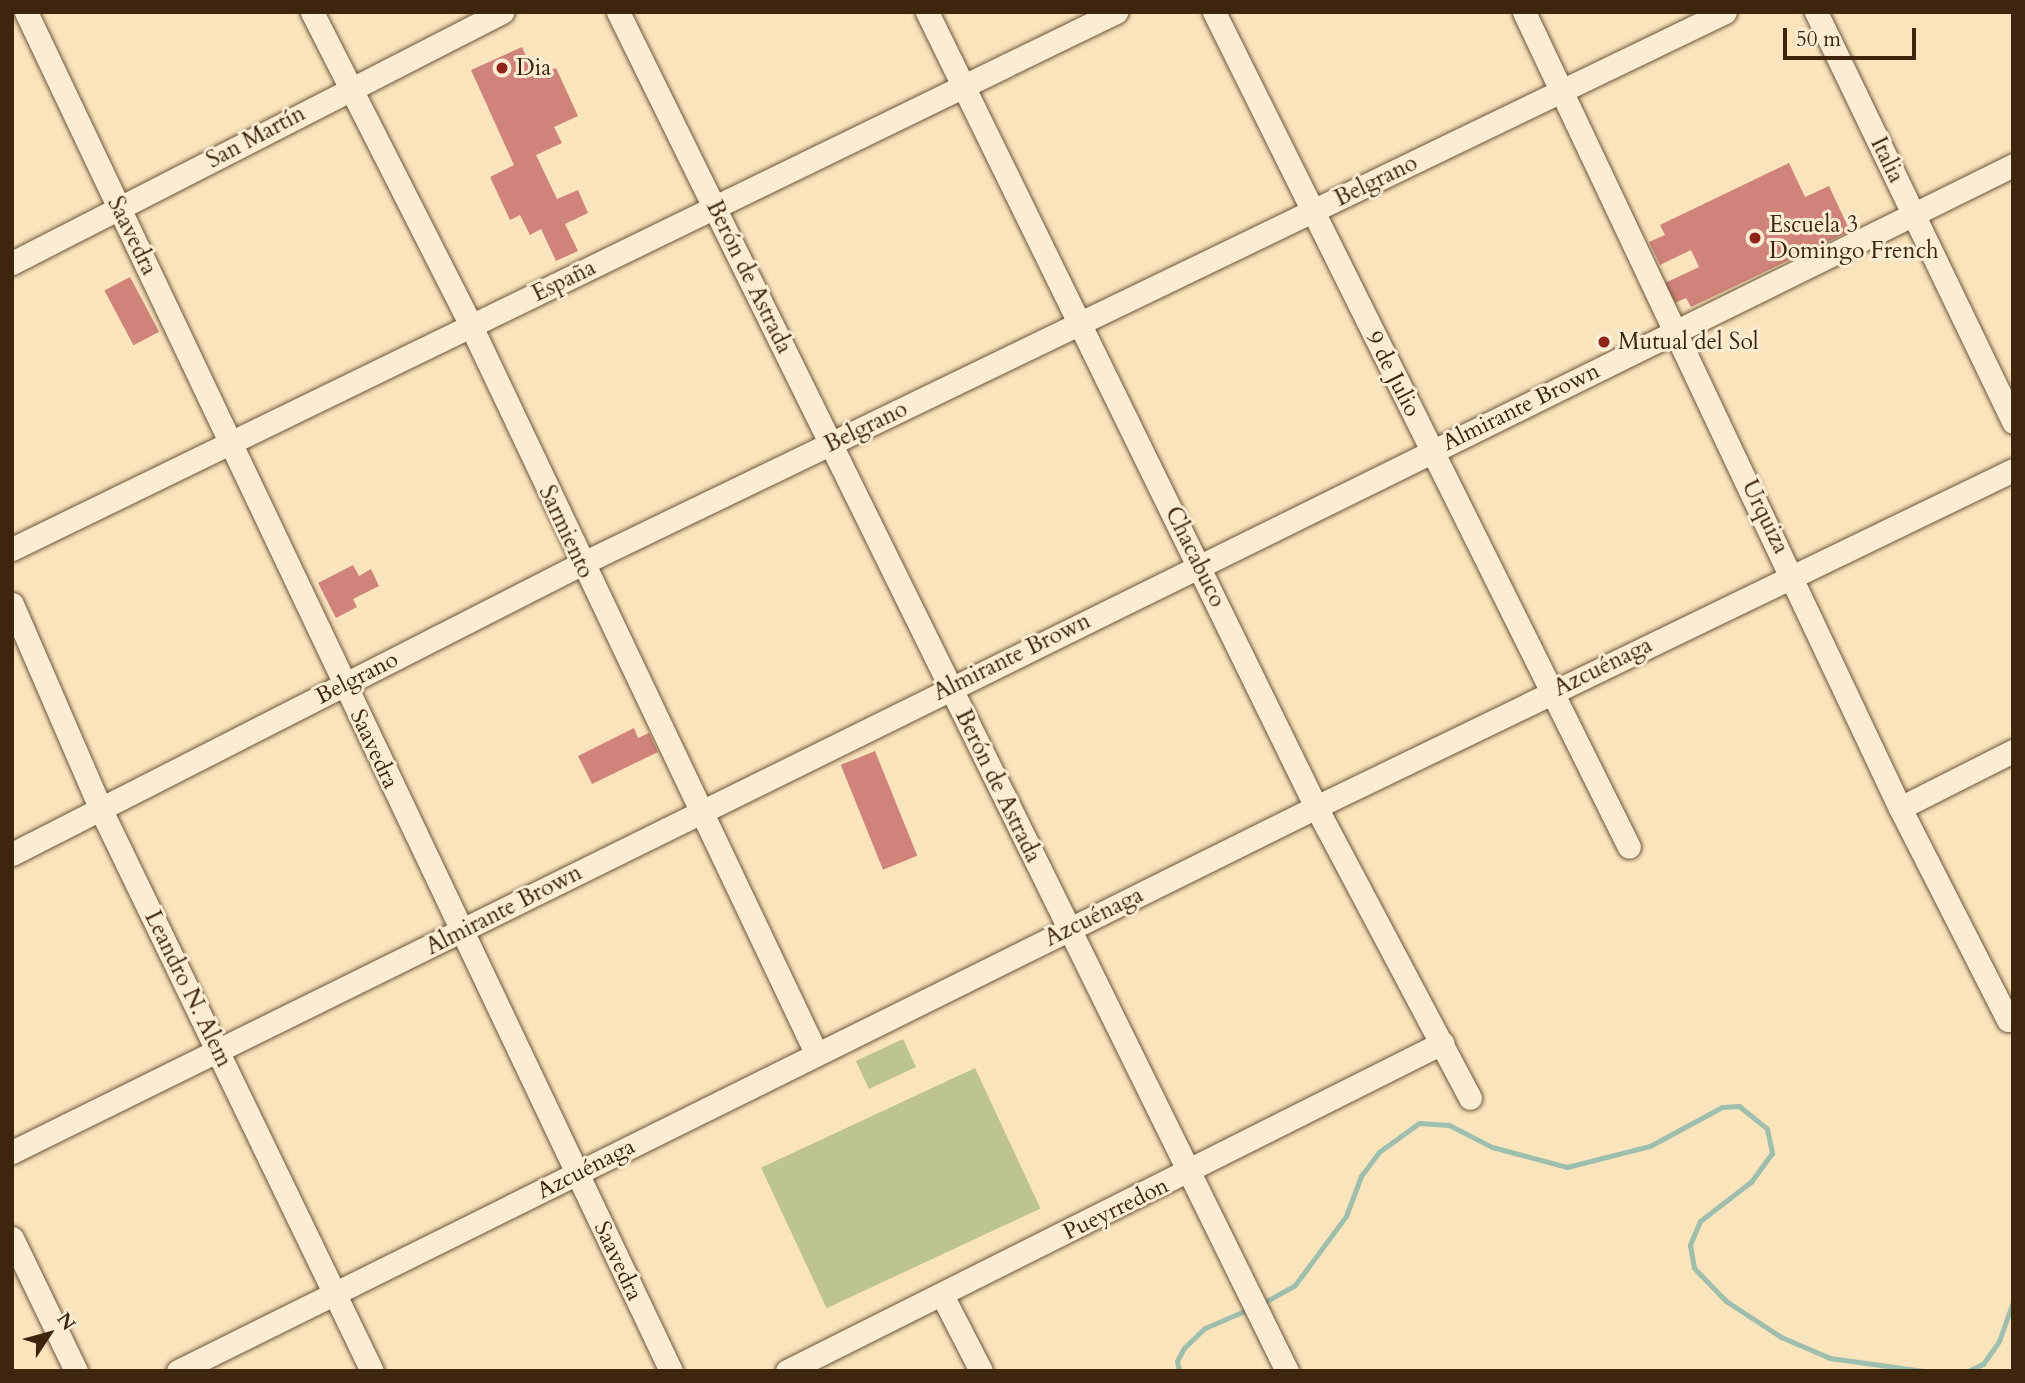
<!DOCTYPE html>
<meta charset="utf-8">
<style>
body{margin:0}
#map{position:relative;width:2025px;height:1383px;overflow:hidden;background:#f9e4bc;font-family:Cardo,serif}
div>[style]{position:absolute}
.green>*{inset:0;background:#bec490;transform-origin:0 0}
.stream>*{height:5px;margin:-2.5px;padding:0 2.5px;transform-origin:2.5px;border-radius:2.5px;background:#9ebfae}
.building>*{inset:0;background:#d08479;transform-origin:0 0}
.roads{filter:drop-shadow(0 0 2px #6d553a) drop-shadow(0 0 2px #6d553a)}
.minor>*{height:23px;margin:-11.5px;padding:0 11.5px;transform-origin:11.5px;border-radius:11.5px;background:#fbedd3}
.dots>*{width:19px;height:19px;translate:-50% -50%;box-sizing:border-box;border:4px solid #fbedd3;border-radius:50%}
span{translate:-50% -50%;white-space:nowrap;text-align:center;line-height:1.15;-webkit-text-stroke:6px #fbedd3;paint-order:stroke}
.poi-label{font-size:23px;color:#3e250e}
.left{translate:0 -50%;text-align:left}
.street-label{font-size:23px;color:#3e250e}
.frame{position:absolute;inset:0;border:14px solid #3e250e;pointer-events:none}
.north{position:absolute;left:14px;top:1299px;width:70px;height:70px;-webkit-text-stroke:5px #fbedd3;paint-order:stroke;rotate:54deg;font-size:19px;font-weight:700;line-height:28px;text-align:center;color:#3e250e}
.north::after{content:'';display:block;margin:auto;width:24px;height:32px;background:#3e250e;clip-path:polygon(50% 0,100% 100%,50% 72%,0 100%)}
.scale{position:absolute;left:1783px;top:28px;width:133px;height:32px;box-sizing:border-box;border:4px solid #3e250e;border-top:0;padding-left:9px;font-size:21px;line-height:24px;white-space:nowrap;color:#3e250e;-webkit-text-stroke:5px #fbedd3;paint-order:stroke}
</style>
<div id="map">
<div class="green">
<div style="left:903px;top:1039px;width:31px;height:52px;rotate:65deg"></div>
<div style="left:975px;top:1068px;width:155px;height:236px;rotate:65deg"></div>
</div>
<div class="stream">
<div style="left:1261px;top:1304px;width:39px;rotate:-29deg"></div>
<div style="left:1295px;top:1285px;width:86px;rotate:-53.5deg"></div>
<div style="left:1346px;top:1216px;width:43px;rotate:-69.4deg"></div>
<div style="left:1361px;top:1176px;width:30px;rotate:-53deg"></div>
<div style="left:1379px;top:1152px;width:49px;rotate:-35.9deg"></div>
<div style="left:1419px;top:1123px;width:30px;rotate:4deg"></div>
<div style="left:1449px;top:1125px;width:48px;rotate:27.1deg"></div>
<div style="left:1492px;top:1147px;width:78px;rotate:14.9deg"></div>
<div style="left:1567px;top:1167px;width:86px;rotate:-14.2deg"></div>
<div style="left:1650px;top:1146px;width:82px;rotate:-28.4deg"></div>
<div style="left:1722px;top:1107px;width:17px;rotate:-3deg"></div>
<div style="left:1739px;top:1106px;width:36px;rotate:39deg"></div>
<div style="left:1767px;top:1129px;width:25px;rotate:78deg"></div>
<div style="left:1772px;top:1153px;width:34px;rotate:126deg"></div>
<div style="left:1752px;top:1181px;width:66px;rotate:142.4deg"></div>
<div style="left:1700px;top:1221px;width:26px;rotate:113deg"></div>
<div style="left:1690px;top:1245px;width:23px;rotate:80deg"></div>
<div style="left:1694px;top:1268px;width:46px;rotate:45.9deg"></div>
<div style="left:1726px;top:1301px;width:66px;rotate:33.2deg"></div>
<div style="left:1781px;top:1337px;width:53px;rotate:23.2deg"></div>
<div style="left:1830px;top:1358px;width:94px;rotate:8deg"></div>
<div style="left:1179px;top:1371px;width:10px;rotate:-101deg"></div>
<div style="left:1177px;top:1361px;width:15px;rotate:-62deg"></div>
<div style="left:1184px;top:1348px;width:29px;rotate:-44deg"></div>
<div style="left:1205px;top:1328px;width:48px;rotate:-23.4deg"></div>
<div style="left:1968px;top:1371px;width:17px;rotate:-25deg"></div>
<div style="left:1983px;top:1364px;width:28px;rotate:-55deg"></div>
<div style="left:1999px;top:1341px;width:41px;rotate:-70.3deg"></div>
</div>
<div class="building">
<div style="clip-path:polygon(522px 47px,535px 77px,556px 68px,578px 116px,554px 127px,562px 143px,536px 155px,557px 199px,578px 190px,588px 213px,565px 224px,578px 251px,556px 261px,541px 229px,530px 235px,520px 215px,510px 220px,490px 177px,514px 165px,471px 70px)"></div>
<div style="clip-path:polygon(1789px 163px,1805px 197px,1829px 186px,1850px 231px,1691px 307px,1686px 298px,1675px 303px,1665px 283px,1699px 267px,1691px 250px,1660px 265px,1649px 242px,1665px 235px,1660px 225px)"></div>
<div style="left:130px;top:277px;width:62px;height:29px;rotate:62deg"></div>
<div style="clip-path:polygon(353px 565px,359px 576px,371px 569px,379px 586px,353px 599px,357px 607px,336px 618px,318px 583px)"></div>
<div style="clip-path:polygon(634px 728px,638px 738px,649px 733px,658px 752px,592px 784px,578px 756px)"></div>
<div style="left:875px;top:751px;width:113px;height:37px;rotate:68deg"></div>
</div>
<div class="roads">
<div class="minor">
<div style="left:26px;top:12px;width:1504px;rotate:64.61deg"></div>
<div style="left:312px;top:12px;width:352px;rotate:63.1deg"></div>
<div style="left:471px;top:326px;width:805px;rotate:64.61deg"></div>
<div style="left:618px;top:12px;width:1515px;rotate:63.79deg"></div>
<div style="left:927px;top:12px;width:885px;rotate:63.93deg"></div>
<div style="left:1316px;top:807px;width:329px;rotate:62.1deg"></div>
<div style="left:1214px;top:12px;width:932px;rotate:63.57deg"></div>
<div style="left:1524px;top:12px;width:880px;rotate:64.72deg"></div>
<div style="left:1900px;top:808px;width:238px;rotate:63deg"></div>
<div style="left:1816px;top:12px;width:455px;rotate:64.3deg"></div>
<div style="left:12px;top:263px;width:551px;rotate:-27.12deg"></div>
<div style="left:12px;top:549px;width:1228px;rotate:-25.94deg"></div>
<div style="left:12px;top:604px;width:224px;rotate:66.6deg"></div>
<div style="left:101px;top:810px;width:623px;rotate:64.22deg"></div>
<div style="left:1900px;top:808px;width:127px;rotate:-26.8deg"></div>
<div style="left:12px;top:854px;width:639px;rotate:-27.01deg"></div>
<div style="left:581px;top:564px;width:1270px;rotate:-25.76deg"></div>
<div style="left:12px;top:1152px;width:2231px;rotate:-26.25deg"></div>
<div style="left:12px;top:1238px;width:148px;rotate:64.3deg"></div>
<div style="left:942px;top:1295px;width:85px;rotate:62.8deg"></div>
<div style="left:178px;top:1371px;width:1270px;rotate:-26.36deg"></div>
<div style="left:1316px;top:807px;width:774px;rotate:-25.8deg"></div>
<div style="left:787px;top:1371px;width:733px;rotate:-26.6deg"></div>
</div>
</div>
<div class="dots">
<div style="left:502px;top:68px;background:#8f2418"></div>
<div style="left:1755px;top:238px;background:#8f2418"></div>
<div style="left:1604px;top:342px;background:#8f2418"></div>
</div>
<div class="poi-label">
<span class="left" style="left:516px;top:68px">Dia</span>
<span class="left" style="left:1769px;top:238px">Escuela 3<br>Domingo French</span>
<span class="left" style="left:1618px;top:342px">Mutual del Sol</span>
</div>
<div class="street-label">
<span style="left:256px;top:137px;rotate:-28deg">San Martín</span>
<span style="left:1887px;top:160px;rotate:64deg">Italia</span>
<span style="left:1376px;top:181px;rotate:-26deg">Belgrano</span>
<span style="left:132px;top:236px;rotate:64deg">Saavedra</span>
<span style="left:749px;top:277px;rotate:64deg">Berón de Astrada</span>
<span style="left:564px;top:281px;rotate:-26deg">España</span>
<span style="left:1393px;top:374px;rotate:63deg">9 de Julio</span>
<span style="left:1521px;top:407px;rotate:-26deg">Almirante Brown</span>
<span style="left:866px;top:427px;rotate:-26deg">Belgrano</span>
<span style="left:1765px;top:517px;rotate:64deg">Urquiza</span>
<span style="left:566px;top:532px;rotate:65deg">Sarmiento</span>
<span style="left:1195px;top:557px;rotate:64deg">Chacabuco</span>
<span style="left:1012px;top:657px;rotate:-26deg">Almirante Brown</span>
<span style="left:1603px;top:667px;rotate:-26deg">Azcuénaga</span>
<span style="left:357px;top:678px;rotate:-27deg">Belgrano</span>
<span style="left:374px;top:749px;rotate:65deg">Saavedra</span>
<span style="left:998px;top:786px;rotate:64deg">Berón de Astrada</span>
<span style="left:504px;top:910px;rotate:-27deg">Almirante Brown</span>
<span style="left:1094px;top:917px;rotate:-26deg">Azcuénaga</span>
<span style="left:188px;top:989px;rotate:64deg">Leandro N. Alem</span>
<span style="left:586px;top:1169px;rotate:-27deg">Azcuénaga</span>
<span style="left:1116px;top:1209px;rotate:-26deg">Pueyrredon</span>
<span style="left:618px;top:1261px;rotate:65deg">Saavedra</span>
</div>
<div class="frame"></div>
<div class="north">N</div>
<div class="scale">50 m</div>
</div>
